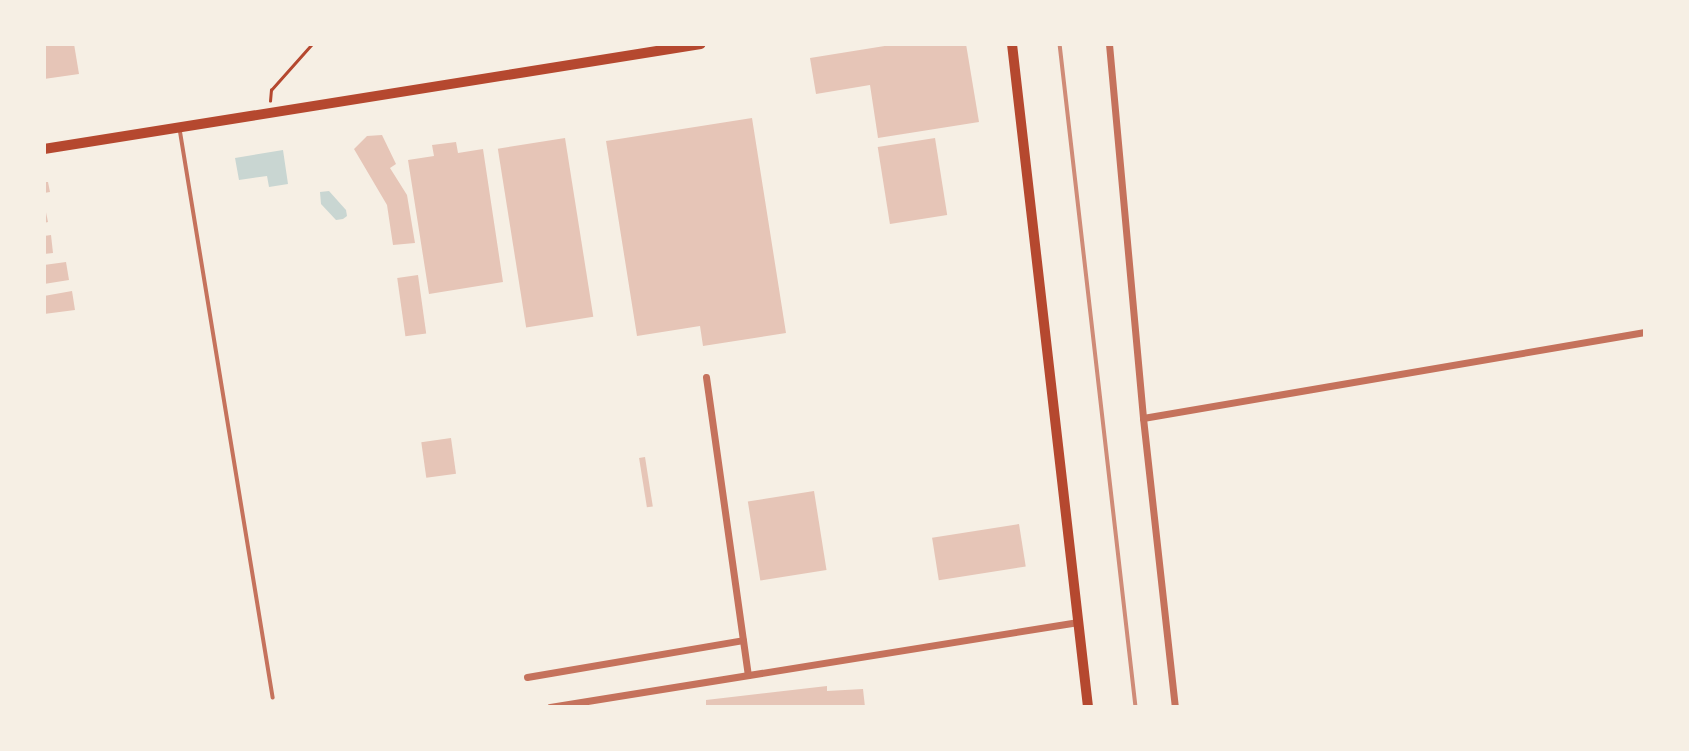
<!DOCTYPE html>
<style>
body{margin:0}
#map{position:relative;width:1689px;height:751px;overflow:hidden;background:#f6efe4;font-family:Literata,serif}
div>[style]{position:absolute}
.water>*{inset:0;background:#c9d6d2}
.building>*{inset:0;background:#e6c5b7;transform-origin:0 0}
.path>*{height:2.5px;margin:-1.25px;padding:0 1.25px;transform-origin:1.25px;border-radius:1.25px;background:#b5482f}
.service>*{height:3.5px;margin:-1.75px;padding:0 1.75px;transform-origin:1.75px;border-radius:1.75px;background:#c5725c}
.minor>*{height:7px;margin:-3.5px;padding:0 3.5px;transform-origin:3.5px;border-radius:3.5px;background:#c5725c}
.secondary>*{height:10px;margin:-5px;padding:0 5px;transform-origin:5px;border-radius:5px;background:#b5482f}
.rail>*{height:3.5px;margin:-1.75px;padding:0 1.75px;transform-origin:1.75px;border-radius:1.75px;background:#cf8b77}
span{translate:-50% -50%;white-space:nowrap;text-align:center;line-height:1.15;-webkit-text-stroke:7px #f6efe4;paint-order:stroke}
.frame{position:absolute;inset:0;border:46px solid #f6efe4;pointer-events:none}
</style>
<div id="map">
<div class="water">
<div style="clip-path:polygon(283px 150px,288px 184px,269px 187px,267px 176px,239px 180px,235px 158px)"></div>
<div style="clip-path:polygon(329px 191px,346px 210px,347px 216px,343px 219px,336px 220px,321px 204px,320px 192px)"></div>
</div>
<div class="building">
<div style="clip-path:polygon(44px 44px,74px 44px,79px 74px,44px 79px)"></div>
<div style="clip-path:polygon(897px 44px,966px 44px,979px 122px,878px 138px,870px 85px,816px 94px,810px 58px)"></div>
<div style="clip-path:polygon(752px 118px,786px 333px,703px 346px,700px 326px,637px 336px,606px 141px)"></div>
<div style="clip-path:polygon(382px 135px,396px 164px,390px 168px,407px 195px,415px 243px,393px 245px,387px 205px,354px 149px,367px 136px)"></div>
<div style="left:565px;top:138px;width:181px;height:68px;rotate:81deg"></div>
<div style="left:935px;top:138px;width:78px;height:58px;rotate:81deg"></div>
<div style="clip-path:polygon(456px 142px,458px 153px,483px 149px,503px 282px,429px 294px,408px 160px,434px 156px,432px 145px)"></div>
<div style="clip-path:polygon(44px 182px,48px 182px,50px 192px,44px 193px)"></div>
<div style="clip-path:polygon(44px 203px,48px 222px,44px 223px)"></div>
<div style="clip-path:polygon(51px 235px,53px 253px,44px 254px,44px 236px)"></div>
<div style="clip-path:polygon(66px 262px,69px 280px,44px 284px,44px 265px)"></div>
<div style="left:418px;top:275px;width:59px;height:21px;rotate:82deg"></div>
<div style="clip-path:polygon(72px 291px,75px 310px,44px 314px,44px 296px)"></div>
<div style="left:451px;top:438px;width:36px;height:30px;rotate:82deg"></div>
<div style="left:645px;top:457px;width:50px;height:6px;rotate:81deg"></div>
<div style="left:814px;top:491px;width:80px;height:67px;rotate:81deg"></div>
<div style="left:1019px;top:524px;width:43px;height:88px;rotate:81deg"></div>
<div style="clip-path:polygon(827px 686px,827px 691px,863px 689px,865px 707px,706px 707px,706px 700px)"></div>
</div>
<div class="path">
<div style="left:270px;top:101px;width:11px;rotate:-85deg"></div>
<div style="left:271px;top:90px;width:62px;rotate:-48.3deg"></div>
</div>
<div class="service">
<div style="left:180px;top:129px;width:576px;rotate:80.7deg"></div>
</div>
<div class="minor">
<div style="left:1109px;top:44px;width:376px;rotate:84.8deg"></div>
<div style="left:1143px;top:418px;width:291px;rotate:83.7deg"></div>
<div style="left:706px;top:377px;width:301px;rotate:82deg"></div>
<div style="left:1143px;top:418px;width:509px;rotate:-9.72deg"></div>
<div style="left:527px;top:677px;width:219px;rotate:-9.7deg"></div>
<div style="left:550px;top:707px;width:535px;rotate:-9.15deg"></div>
</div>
<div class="secondary">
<div style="left:1012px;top:44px;width:667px;rotate:83.46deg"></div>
<div style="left:44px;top:149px;width:665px;rotate:-9.08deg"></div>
</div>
<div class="rail">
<div style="left:1060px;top:44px;width:667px;rotate:83.46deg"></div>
</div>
<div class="frame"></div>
</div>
